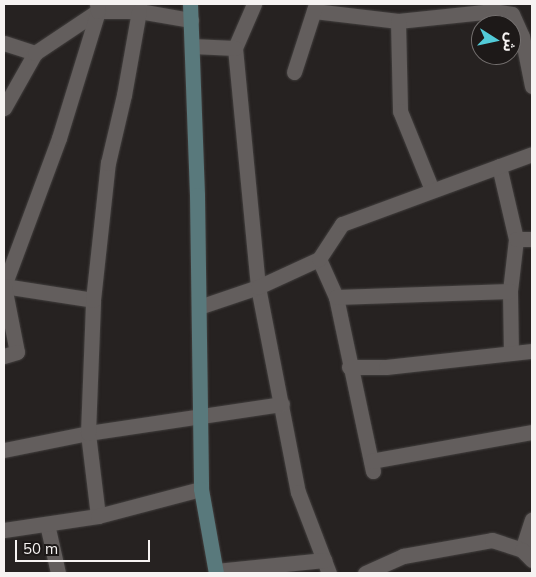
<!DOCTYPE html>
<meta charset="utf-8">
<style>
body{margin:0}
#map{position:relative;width:536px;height:577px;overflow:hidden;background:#262221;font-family:Mulish,"Noto Sans Arabic",sans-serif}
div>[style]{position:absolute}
.roads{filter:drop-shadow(0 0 1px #423f3e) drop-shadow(0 0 1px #423f3e)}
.street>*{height:15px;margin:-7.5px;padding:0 7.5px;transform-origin:7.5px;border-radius:7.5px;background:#635e5d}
.secondary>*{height:15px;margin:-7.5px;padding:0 7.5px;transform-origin:7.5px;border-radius:7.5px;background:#59797c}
span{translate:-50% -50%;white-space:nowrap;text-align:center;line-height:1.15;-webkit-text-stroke:5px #1d1918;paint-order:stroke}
.frame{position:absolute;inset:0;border:5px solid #f6f3f2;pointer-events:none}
.north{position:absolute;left:471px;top:15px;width:50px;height:50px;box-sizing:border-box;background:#1d1918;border:1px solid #74706f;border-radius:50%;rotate:100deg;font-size:14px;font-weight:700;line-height:20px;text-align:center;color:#f6f3f2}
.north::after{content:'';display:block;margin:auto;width:18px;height:22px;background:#52cbd8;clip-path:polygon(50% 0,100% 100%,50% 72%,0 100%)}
.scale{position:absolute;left:15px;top:540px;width:135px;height:22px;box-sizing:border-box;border:2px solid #f6f3f2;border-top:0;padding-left:6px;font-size:15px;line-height:18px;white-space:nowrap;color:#f6f3f2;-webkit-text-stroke:4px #1d1918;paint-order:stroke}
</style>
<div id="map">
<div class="roads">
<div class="street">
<div style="left:254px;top:4px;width:48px;rotate:113.4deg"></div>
<div style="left:235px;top:48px;width:240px;rotate:84.5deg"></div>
<div style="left:258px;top:287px;width:209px;rotate:79deg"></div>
<div style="left:298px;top:492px;width:87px;rotate:69.1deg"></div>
<div style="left:314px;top:11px;width:85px;rotate:6.8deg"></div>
<div style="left:398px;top:21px;width:96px;rotate:-6deg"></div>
<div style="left:493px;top:11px;width:19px;rotate:9deg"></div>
<div style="left:512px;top:14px;width:24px;rotate:66deg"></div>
<div style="left:522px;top:36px;width:51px;rotate:78.7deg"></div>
<div style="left:398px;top:21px;width:90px;rotate:88.7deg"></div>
<div style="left:400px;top:111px;width:85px;rotate:67.9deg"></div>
<div style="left:4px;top:43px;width:33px;rotate:18deg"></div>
<div style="left:192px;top:46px;width:43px;rotate:2.7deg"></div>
<div style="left:294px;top:72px;width:71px;rotate:-72.1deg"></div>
<div style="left:4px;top:108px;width:63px;rotate:-60.6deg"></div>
<div style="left:35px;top:53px;width:76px;rotate:-33.7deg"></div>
<div style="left:98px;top:11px;width:41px"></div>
<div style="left:139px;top:11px;width:53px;rotate:9.8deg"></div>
<div style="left:499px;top:166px;width:75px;rotate:76.9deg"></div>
<div style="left:516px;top:239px;width:52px;rotate:96.6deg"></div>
<div style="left:510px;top:291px;width:62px;rotate:89.1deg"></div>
<div style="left:516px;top:239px;width:16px"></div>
<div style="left:319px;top:259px;width:42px;rotate:65.9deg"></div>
<div style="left:336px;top:297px;width:178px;rotate:78deg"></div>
<div style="left:4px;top:286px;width:158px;rotate:-69.6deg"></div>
<div style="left:59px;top:138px;width:133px;rotate:-72.9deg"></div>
<div style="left:98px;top:11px;width:7px;rotate:-98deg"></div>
<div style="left:4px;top:286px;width:90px;rotate:8.9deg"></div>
<div style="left:4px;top:286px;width:67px;rotate:78.9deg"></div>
<div style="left:17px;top:352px;width:14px;rotate:163deg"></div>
<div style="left:336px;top:297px;width:174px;rotate:-2deg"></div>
<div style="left:199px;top:307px;width:62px;rotate:-18.7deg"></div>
<div style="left:258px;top:287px;width:67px;rotate:-24.7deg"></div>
<div style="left:319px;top:259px;width:42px;rotate:-56.7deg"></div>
<div style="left:342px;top:224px;width:202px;rotate:-20.2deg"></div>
<div style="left:349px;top:367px;width:37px"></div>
<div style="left:386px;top:367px;width:147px;rotate:-6.3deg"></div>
<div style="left:4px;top:450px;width:86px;rotate:-11.4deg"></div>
<div style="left:88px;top:433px;width:196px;rotate:-8.5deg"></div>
<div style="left:371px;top:461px;width:164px;rotate:-10.2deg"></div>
<div style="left:98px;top:516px;width:84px;rotate:-96.9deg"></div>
<div style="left:88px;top:433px;width:133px;rotate:-87.8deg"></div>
<div style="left:93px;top:300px;width:138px;rotate:-83.8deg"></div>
<div style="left:108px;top:163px;width:70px;rotate:-76.8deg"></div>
<div style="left:124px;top:95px;width:85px;rotate:-79.9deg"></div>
<div style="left:47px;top:524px;width:50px;rotate:77.3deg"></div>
<div style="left:4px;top:530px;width:95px;rotate:-8.5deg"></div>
<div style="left:98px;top:516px;width:106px;rotate:-14.7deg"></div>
<div style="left:522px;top:550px;width:32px;rotate:-72deg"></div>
<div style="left:216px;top:571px;width:109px;rotate:-5.8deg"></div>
<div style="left:365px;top:573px;width:42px;rotate:-24.1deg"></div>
<div style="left:403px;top:556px;width:90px;rotate:-10.2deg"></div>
<div style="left:492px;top:540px;width:32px;rotate:18deg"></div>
<div style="left:522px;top:550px;width:14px;rotate:45deg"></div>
</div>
<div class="secondary">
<div style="left:190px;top:4px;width:191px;rotate:87.9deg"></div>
<div style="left:197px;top:195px;width:294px;rotate:89.2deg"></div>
<div style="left:201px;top:489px;width:85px;rotate:79.9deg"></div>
</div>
</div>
<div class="frame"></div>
<div class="north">ش</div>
<div class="scale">50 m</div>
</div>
